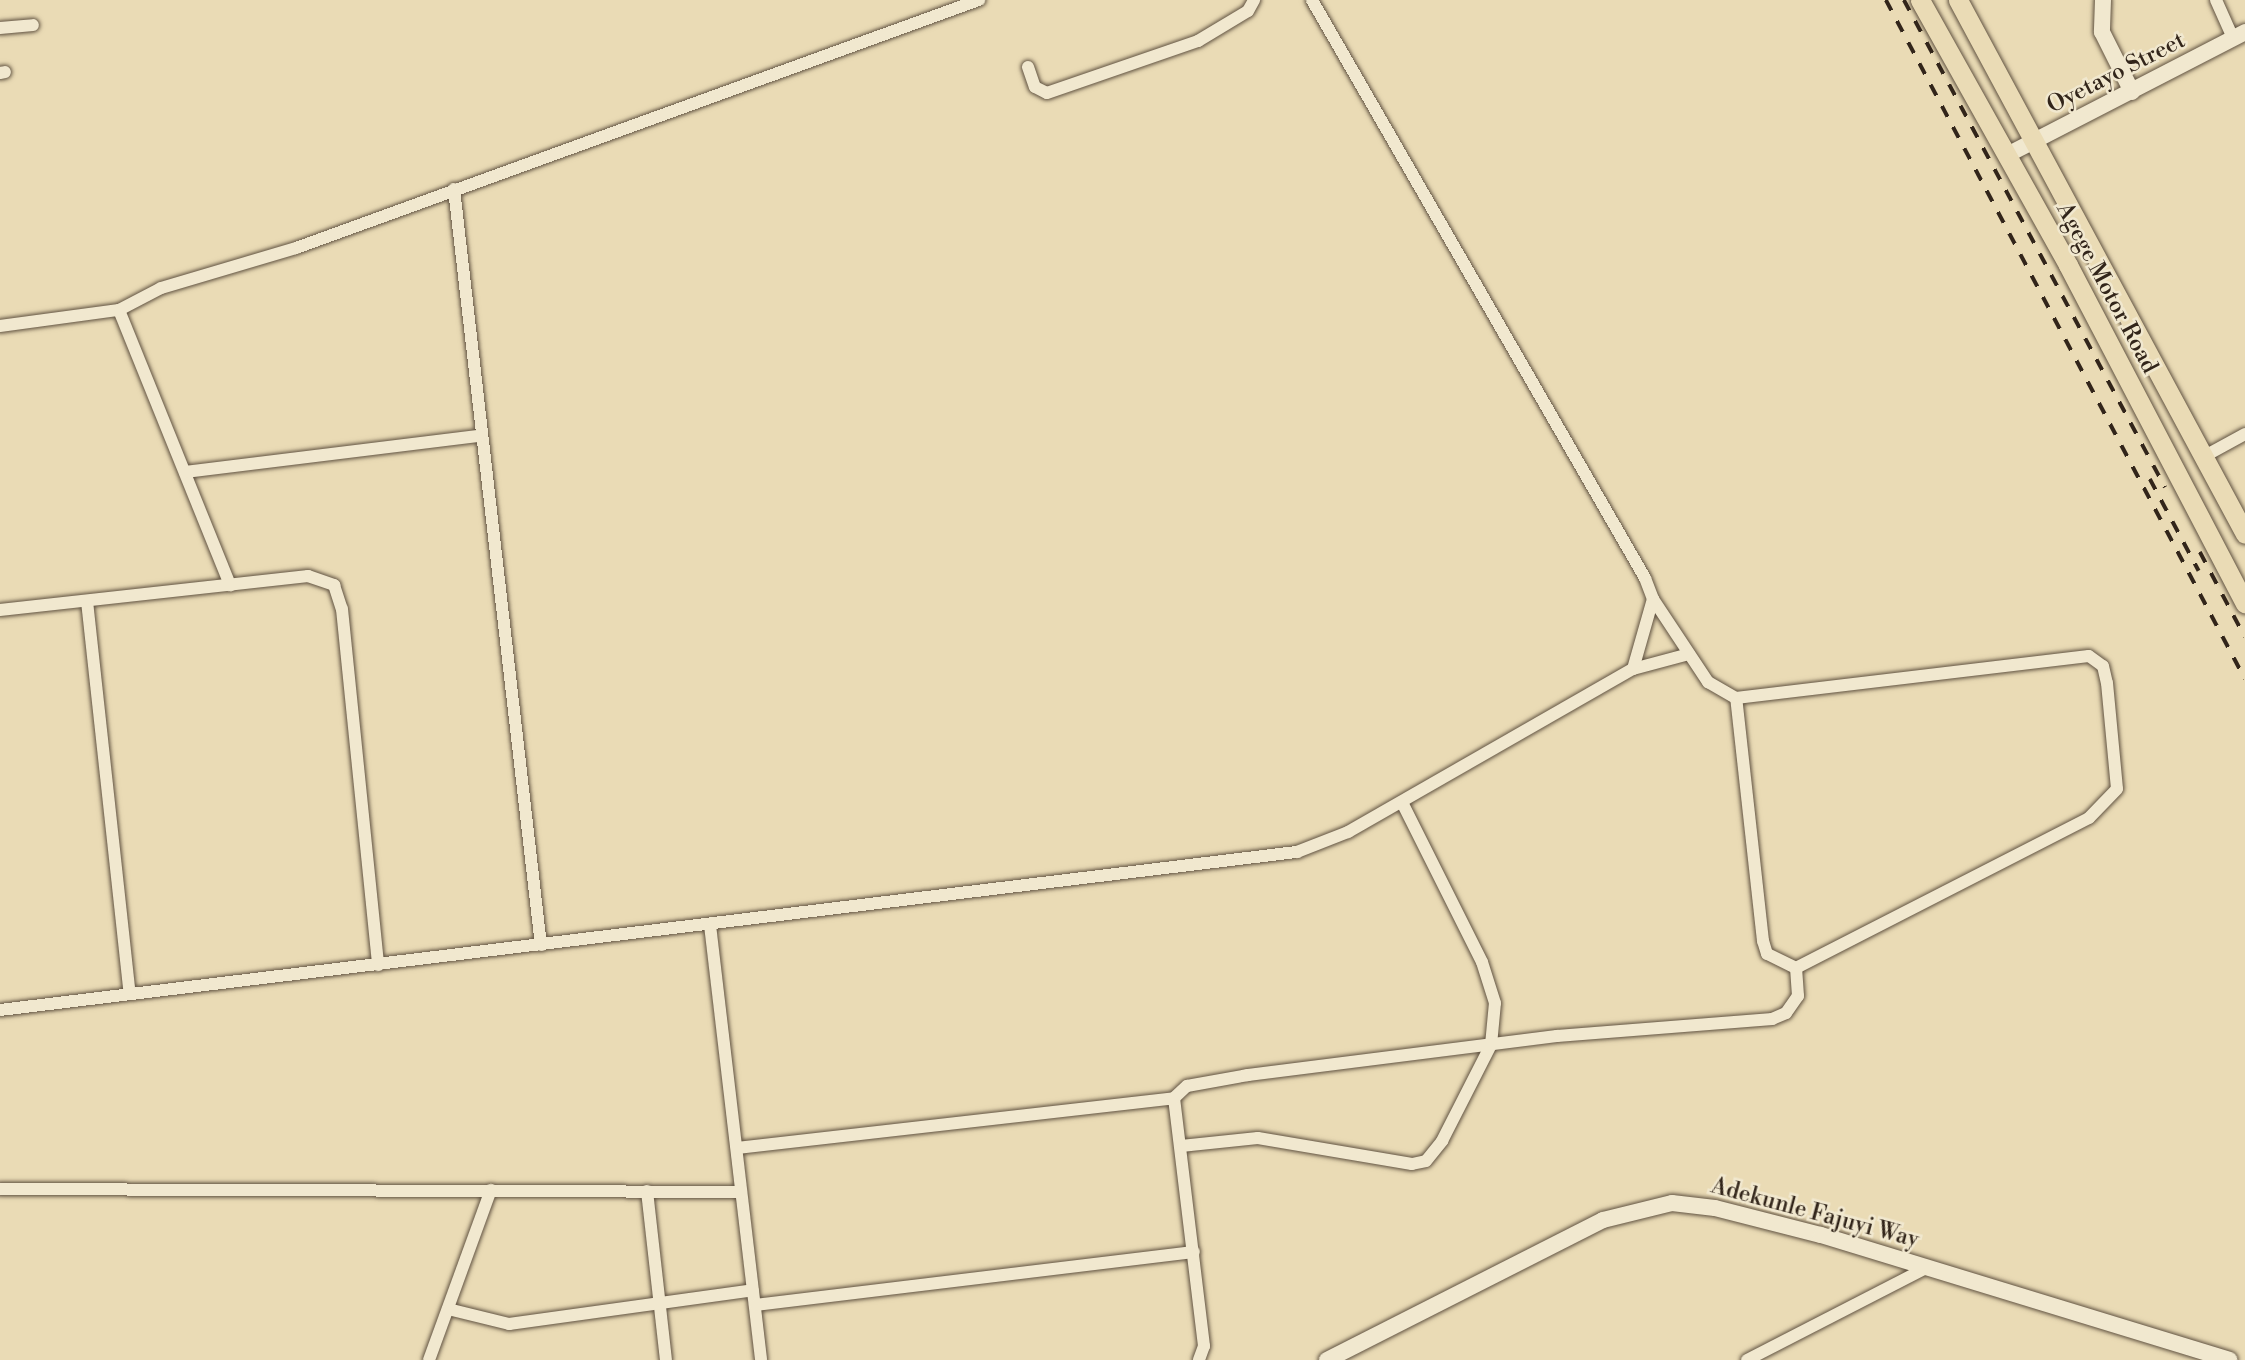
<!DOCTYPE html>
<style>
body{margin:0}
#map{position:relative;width:2245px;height:1360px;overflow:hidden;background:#eadbb5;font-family:"Libre Bodoni",serif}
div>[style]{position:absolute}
.roads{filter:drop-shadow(0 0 2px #605241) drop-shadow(0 0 2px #605241)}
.minor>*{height:12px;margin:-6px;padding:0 6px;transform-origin:6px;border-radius:6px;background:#f1e8cf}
.tertiary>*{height:16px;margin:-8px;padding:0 8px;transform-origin:8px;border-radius:8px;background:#f1e8cf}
.trunk>*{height:19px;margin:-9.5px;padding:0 9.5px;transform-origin:9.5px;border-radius:9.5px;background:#eadbb5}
.rail>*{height:3.5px;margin-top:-1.75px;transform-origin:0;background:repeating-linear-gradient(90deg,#32251a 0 12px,transparent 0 24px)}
span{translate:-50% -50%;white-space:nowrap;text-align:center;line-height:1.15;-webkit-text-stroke:5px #f1e8cf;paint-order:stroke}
.street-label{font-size:23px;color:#32251a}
</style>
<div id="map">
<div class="roads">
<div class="minor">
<div style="left:2216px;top:0;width:42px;rotate:65.9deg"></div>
<div style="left:0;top:28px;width:33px;rotate:-5deg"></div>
<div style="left:1028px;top:67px;width:21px;rotate:71deg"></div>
<div style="left:1035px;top:87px;width:13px;rotate:27deg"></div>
<div style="left:1047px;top:93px;width:160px;rotate:-19deg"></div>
<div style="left:1198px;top:41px;width:58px;rotate:-31deg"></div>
<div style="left:1248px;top:11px;width:13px;rotate:-61deg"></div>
<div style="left:0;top:73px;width:5px;rotate:-11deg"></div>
<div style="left:454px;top:189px;width:761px;rotate:83.44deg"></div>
<div style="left:119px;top:310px;width:297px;rotate:68deg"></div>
<div style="left:0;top:326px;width:120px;rotate:-7.7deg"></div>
<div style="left:119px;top:310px;width:47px;rotate:-27.6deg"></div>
<div style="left:161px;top:288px;width:141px;rotate:-16.5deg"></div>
<div style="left:296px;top:248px;width:727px;rotate:-19.96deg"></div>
<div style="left:2203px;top:457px;width:48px;rotate:-28.7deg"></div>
<div style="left:185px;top:472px;width:297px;rotate:-7deg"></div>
<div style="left:1653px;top:599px;width:100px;rotate:56.5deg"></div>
<div style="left:1708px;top:682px;width:32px;rotate:30deg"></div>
<div style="left:1736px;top:698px;width:355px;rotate:-6.8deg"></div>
<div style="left:2089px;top:656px;width:17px;rotate:36deg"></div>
<div style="left:2103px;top:666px;width:17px;rotate:77deg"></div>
<div style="left:2107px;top:683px;width:106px;rotate:84.6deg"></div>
<div style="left:2117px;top:789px;width:40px;rotate:134deg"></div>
<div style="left:2089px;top:818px;width:329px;rotate:152.9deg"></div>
<div style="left:1796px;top:968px;width:32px;rotate:-154deg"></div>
<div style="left:1767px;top:954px;width:14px;rotate:-107deg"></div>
<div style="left:1763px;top:941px;width:244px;rotate:-96.3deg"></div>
<div style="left:87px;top:601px;width:395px;rotate:83.8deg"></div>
<div style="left:0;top:610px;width:310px;rotate:-6.3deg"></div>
<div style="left:308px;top:576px;width:28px;rotate:19deg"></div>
<div style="left:334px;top:585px;width:25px;rotate:72deg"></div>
<div style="left:342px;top:609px;width:358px;rotate:84.2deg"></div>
<div style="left:1633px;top:669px;width:58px;rotate:-15deg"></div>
<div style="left:710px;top:925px;width:438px;rotate:83.3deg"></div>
<div style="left:0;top:1010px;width:1307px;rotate:-6.95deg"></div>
<div style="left:1297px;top:852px;width:55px;rotate:-21.4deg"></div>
<div style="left:1348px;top:832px;width:328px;rotate:-29.8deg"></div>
<div style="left:1633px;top:669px;width:73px;rotate:-74.1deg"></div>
<div style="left:1653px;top:599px;width:22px;rotate:-111deg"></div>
<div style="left:1645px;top:578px;width:667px;rotate:-119.95deg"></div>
<div style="left:1174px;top:1098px;width:250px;rotate:83.1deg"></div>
<div style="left:1204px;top:1346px;width:15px;rotate:110deg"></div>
<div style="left:1181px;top:1146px;width:77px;rotate:-5.9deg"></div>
<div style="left:1258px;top:1138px;width:156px;rotate:9.6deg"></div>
<div style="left:1412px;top:1164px;width:14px;rotate:-12deg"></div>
<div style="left:1426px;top:1161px;width:26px;rotate:-51deg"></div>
<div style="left:1442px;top:1141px;width:108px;rotate:-63deg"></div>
<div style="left:1491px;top:1045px;width:42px;rotate:-84.6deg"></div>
<div style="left:1495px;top:1003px;width:43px;rotate:-107.6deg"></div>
<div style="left:1482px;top:962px;width:179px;rotate:-116.6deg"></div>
<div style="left:737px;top:1148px;width:440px;rotate:-6.5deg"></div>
<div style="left:1174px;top:1098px;width:18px;rotate:-43deg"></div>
<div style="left:1187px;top:1086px;width:62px;rotate:-10.2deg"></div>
<div style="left:1248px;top:1075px;width:311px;rotate:-7.2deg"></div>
<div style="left:1557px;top:1036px;width:216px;rotate:-4.5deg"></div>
<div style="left:1772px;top:1019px;width:15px;rotate:-23deg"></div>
<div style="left:1786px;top:1013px;width:21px;rotate:-55deg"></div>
<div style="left:1798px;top:996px;width:28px;rotate:-94deg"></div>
<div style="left:0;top:1189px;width:741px;rotate:0.23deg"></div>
<div style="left:647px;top:1191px;width:170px;rotate:83.6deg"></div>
<div style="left:755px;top:1305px;width:442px;rotate:-6.9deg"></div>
<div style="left:448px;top:1309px;width:63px;rotate:13.8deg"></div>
<div style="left:509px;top:1324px;width:246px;rotate:-7.9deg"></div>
<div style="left:429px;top:1360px;width:181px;rotate:-70deg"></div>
<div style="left:1747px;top:1360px;width:203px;rotate:-27.2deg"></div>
</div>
<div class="tertiary">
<div style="left:2103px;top:0;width:32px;rotate:92deg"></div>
<div style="left:2102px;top:32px;width:67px;rotate:63.4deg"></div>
<div style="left:2007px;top:155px;width:268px;rotate:-27.3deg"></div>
<div style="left:1327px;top:1360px;width:309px;rotate:-26.9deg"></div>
<div style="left:1603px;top:1220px;width:71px;rotate:-13.8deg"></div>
<div style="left:1672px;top:1203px;width:43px;rotate:6.6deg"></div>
<div style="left:1715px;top:1208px;width:109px;rotate:14.3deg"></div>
<div style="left:1821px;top:1235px;width:427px;rotate:17deg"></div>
</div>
<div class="trunk">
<div style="left:1920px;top:0;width:304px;rotate:60.8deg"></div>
<div style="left:2068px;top:265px;width:382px;rotate:62.4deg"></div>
<div style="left:1958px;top:0;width:606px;rotate:61.74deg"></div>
</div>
</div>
<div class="rail">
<div style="left:1886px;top:0;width:768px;rotate:62.13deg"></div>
<div style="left:1904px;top:0;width:553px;rotate:61.81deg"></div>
<div style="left:2150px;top:479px;width:104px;rotate:62deg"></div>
<div style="left:2200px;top:552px;width:96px;rotate:62.1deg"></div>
</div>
<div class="street-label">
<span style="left:2116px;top:73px;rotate:-27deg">Oyetayo Street</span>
<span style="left:2107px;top:288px;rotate:62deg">Agege Motor Road</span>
<span style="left:1815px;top:1213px;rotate:15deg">Adekunle Fajuyi Way</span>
</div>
</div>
